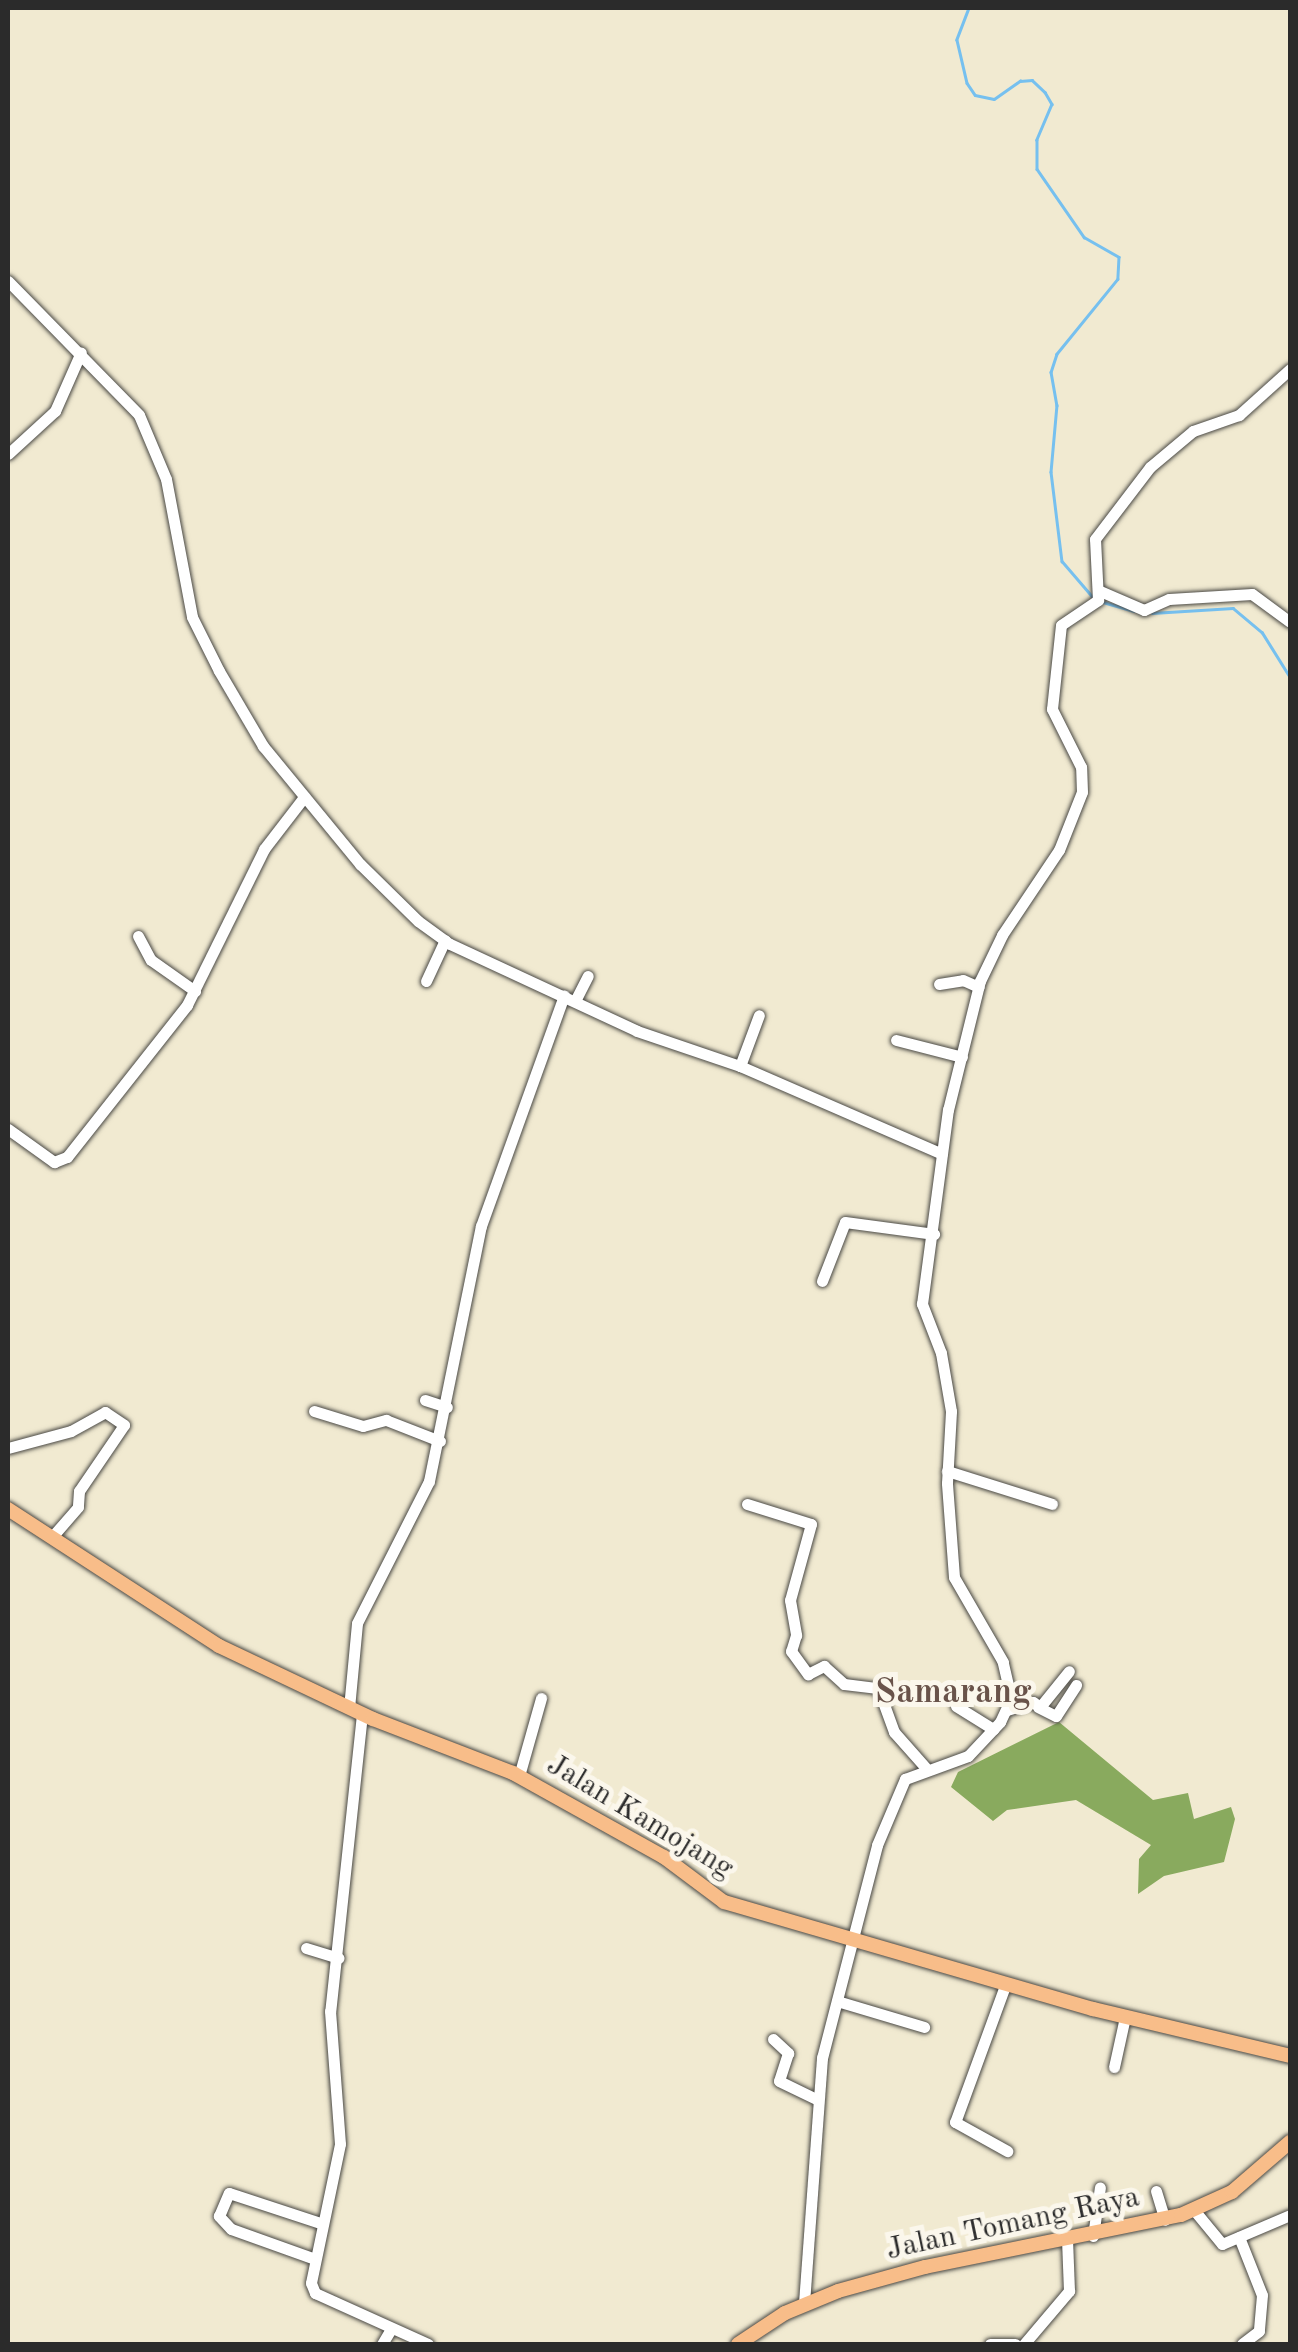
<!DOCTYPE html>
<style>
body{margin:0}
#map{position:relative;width:1298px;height:2352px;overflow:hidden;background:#f1ead1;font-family:"Old Standard TT",serif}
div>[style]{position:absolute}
.forest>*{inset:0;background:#89aa5e}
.stream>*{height:2.5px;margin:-1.25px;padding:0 1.25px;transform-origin:1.25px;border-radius:1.25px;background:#76c0ef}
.roads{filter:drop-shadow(0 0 2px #494844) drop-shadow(0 0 2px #494844)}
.minor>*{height:11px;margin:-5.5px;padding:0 5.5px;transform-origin:5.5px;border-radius:5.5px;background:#fff}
.major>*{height:14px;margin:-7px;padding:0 7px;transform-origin:7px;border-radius:7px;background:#f8bd89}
span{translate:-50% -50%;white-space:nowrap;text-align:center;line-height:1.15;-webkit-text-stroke:10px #fbf7ec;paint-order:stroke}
.street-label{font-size:30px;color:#2b2b2b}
.quarter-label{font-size:35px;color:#69534a;font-weight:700}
.frame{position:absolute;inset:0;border:10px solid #2b2b2b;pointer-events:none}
</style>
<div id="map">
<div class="forest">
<div style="clip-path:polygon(1059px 1722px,1153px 1800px,1188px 1793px,1194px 1819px,1231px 1807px,1235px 1819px,1224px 1862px,1164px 1876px,1138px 1894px,1139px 1859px,1151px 1845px,1076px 1800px,1007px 1810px,993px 1821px,951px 1787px,958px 1772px)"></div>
</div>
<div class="stream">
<div style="left:969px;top:8px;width:34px;rotate:111deg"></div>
<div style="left:957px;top:40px;width:44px;rotate:76.9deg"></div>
<div style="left:967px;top:83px;width:14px;rotate:56deg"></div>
<div style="left:975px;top:95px;width:19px;rotate:12deg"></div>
<div style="left:994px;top:99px;width:32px;rotate:-35deg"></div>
<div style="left:1020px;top:81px;width:12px;rotate:-5deg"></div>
<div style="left:1032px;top:80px;width:18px;rotate:43deg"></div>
<div style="left:1045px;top:92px;width:14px;rotate:60deg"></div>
<div style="left:1052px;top:104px;width:39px;rotate:113deg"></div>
<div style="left:1037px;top:140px;width:29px;rotate:90deg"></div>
<div style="left:1037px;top:169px;width:83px;rotate:55.3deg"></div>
<div style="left:1084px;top:237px;width:40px;rotate:29.7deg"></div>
<div style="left:1119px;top:257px;width:22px;rotate:93deg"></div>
<div style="left:1118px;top:279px;width:97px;rotate:129.1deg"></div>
<div style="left:1057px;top:354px;width:19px;rotate:108deg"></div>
<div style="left:1051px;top:372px;width:34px;rotate:80deg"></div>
<div style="left:1057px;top:405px;width:67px;rotate:95.1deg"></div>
<div style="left:1051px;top:472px;width:90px;rotate:83deg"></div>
<div style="left:1062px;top:561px;width:46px;rotate:49.4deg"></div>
<div style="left:1103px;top:602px;width:32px;rotate:16deg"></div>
<div style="left:1152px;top:613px;width:81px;rotate:-3.5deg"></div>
<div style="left:1233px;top:608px;width:38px;rotate:40deg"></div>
<div style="left:1262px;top:632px;width:53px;rotate:58.1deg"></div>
</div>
<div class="roads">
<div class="minor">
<div style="left:8px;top:281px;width:187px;rotate:45.6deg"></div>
<div style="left:139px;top:415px;width:69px;rotate:67.1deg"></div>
<div style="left:166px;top:479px;width:140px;rotate:79.3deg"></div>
<div style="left:192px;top:617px;width:60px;rotate:63.4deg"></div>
<div style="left:219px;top:671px;width:87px;rotate:59.6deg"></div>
<div style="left:263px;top:746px;width:153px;rotate:50.6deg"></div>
<div style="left:360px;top:864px;width:81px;rotate:44.5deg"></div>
<div style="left:418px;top:921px;width:39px;rotate:36deg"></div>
<div style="left:450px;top:944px;width:206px;rotate:24.9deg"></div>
<div style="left:637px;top:1031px;width:109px;rotate:18.8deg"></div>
<div style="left:740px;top:1066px;width:220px;rotate:23.5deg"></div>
<div style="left:8px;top:454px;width:64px;rotate:-42.5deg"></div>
<div style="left:55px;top:411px;width:64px;rotate:-66.2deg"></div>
<div style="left:1100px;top:591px;width:48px;rotate:23.4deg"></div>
<div style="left:1144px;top:610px;width:27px;rotate:-24deg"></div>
<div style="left:1169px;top:599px;width:83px;rotate:-3.4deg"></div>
<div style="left:1252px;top:594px;width:47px;rotate:36.4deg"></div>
<div style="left:138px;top:936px;width:27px;rotate:62deg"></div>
<div style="left:151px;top:960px;width:54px;rotate:35.2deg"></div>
<div style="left:426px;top:981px;width:45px;rotate:-65.1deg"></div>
<div style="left:939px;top:984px;width:24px;rotate:-9deg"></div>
<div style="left:963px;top:980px;width:17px;rotate:24deg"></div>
<div style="left:575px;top:1001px;width:28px;rotate:-63deg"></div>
<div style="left:896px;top:1040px;width:68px;rotate:14.4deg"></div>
<div style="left:740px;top:1066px;width:54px;rotate:-69.6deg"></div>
<div style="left:8px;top:1129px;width:57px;rotate:35.7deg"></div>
<div style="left:54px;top:1162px;width:14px;rotate:-21deg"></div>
<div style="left:67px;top:1157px;width:194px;rotate:-51.7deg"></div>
<div style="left:187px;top:1005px;width:174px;rotate:-63.7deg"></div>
<div style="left:264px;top:849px;width:66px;rotate:-52.4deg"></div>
<div style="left:822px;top:1281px;width:63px;rotate:-68.7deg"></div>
<div style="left:845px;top:1222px;width:90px;rotate:7.7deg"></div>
<div style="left:425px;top:1400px;width:23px;rotate:18deg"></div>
<div style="left:314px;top:1411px;width:51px;rotate:17deg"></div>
<div style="left:363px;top:1426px;width:24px;rotate:-15deg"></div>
<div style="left:386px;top:1420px;width:58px;rotate:21.3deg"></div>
<div style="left:8px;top:1448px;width:65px;rotate:-15.1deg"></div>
<div style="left:71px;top:1431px;width:39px;rotate:-29deg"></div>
<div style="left:105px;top:1412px;width:23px;rotate:34deg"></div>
<div style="left:124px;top:1425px;width:80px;rotate:124.3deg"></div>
<div style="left:79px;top:1491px;width:16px;rotate:94deg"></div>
<div style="left:78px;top:1507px;width:38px;rotate:131deg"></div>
<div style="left:947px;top:1471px;width:110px;rotate:17.4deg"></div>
<div style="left:747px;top:1504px;width:67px;rotate:17.4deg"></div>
<div style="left:811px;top:1524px;width:79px;rotate:105.4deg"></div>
<div style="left:790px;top:1600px;width:36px;rotate:80deg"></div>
<div style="left:796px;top:1635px;width:17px;rotate:107deg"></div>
<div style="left:791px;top:1651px;width:29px;rotate:54deg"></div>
<div style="left:808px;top:1674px;width:18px;rotate:-27deg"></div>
<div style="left:824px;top:1666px;width:27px;rotate:42deg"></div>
<div style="left:844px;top:1684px;width:34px;rotate:7deg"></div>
<div style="left:878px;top:1688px;width:47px;rotate:70deg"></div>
<div style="left:894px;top:1732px;width:47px;rotate:48.5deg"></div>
<div style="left:956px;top:1706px;width:44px;rotate:31.9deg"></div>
<div style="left:1038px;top:1707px;width:20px;rotate:27deg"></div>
<div style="left:1056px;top:1716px;width:37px;rotate:-57deg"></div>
<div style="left:349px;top:1708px;width:85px;rotate:-84.6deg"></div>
<div style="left:357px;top:1623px;width:159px;rotate:-63.1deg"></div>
<div style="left:429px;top:1481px;width:260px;rotate:-78.5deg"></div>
<div style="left:481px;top:1226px;width:245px;rotate:-70.2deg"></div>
<div style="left:1007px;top:1710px;width:27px;rotate:-17deg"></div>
<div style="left:1033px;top:1702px;width:9px;rotate:36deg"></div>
<div style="left:1040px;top:1707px;width:46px;rotate:-51.1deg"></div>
<div style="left:362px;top:1714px;width:299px;rotate:96.1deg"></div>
<div style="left:330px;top:2011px;width:133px;rotate:85.7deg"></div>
<div style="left:340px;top:2144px;width:142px;rotate:101.8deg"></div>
<div style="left:311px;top:2283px;width:11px;rotate:68deg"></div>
<div style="left:315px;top:2293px;width:124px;rotate:24.3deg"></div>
<div style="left:519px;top:1776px;width:81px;rotate:-74.2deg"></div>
<div style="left:306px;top:1948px;width:34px;rotate:17deg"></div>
<div style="left:1006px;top:1983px;width:148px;rotate:110.1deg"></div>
<div style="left:955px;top:2122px;width:60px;rotate:29.1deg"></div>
<div style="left:837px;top:2001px;width:91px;rotate:16.6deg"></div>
<div style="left:773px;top:2039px;width:21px;rotate:43deg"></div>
<div style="left:788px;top:2053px;width:29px;rotate:108deg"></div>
<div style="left:779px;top:2081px;width:41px;rotate:25.9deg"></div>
<div style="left:1114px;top:2067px;width:51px;rotate:-77.6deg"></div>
<div style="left:1156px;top:2191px;width:30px;rotate:73deg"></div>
<div style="left:1194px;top:2210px;width:44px;rotate:50.5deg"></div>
<div style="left:1222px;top:2244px;width:74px;rotate:-23.1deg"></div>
<div style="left:1093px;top:2236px;width:49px;rotate:-81.9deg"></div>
<div style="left:1239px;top:2237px;width:62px;rotate:68.4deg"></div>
<div style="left:1262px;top:2295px;width:36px;rotate:95deg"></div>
<div style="left:1259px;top:2331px;width:21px;rotate:143deg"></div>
<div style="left:315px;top:2259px;width:89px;rotate:-160.3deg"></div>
<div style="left:231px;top:2229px;width:18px;rotate:-133deg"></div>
<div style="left:219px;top:2216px;width:25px;rotate:-67deg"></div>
<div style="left:229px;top:2193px;width:96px;rotate:18.2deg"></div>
<div style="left:804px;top:2303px;width:246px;rotate:-85.8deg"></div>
<div style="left:822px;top:2058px;width:220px;rotate:-75.5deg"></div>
<div style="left:877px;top:1845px;width:72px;rotate:-67deg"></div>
<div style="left:905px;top:1779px;width:67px;rotate:-20.1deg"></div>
<div style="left:968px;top:1756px;width:47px;rotate:-46.7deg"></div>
<div style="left:1000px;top:1722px;width:26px;rotate:-65deg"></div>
<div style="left:1011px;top:1698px;width:37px;rotate:-103deg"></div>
<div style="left:1003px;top:1662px;width:98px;rotate:-120deg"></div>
<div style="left:954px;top:1577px;width:94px;rotate:-94.3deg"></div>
<div style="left:947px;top:1483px;width:72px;rotate:-86.8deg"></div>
<div style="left:951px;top:1411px;width:59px;rotate:-99.8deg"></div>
<div style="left:941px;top:1353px;width:53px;rotate:-111.2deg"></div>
<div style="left:922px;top:1304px;width:196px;rotate:-82.4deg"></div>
<div style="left:948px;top:1110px;width:133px;rotate:-76.1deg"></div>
<div style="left:980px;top:981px;width:51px;rotate:-64.4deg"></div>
<div style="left:1002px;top:935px;width:102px;rotate:-56.2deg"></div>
<div style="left:1059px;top:850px;width:62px;rotate:-68.4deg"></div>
<div style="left:1082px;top:792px;width:25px;rotate:-92deg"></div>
<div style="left:1081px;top:767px;width:65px;rotate:-116.6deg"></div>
<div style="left:1052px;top:709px;width:84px;rotate:-83.9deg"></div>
<div style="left:1061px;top:625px;width:45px;rotate:-34deg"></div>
<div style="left:1098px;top:600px;width:61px;rotate:-92.8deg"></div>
<div style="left:1095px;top:539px;width:91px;rotate:-52.6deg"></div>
<div style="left:1150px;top:467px;width:56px;rotate:-39.9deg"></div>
<div style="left:1193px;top:431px;width:49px;rotate:-19.2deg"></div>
<div style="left:1239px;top:415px;width:69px;rotate:-42deg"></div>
<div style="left:382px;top:2344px;width:17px;rotate:-59deg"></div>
<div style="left:990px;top:2344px;width:25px"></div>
<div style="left:1024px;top:2344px;width:70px;rotate:-49.7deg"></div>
<div style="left:1069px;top:2291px;width:51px;rotate:-92.2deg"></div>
</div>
<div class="major">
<div style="left:8px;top:1509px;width:252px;rotate:33deg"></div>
<div style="left:219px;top:1646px;width:170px;rotate:25.4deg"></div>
<div style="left:373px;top:1719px;width:150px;rotate:21.1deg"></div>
<div style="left:513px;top:1773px;width:173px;rotate:29.1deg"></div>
<div style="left:664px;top:1857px;width:75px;rotate:36.9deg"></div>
<div style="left:724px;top:1902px;width:384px;rotate:16.2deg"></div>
<div style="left:1093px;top:2009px;width:203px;rotate:13.4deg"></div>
<div style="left:738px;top:2344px;width:56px;rotate:-33.4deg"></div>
<div style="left:785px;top:2313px;width:57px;rotate:-22.5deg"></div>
<div style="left:838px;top:2291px;width:90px;rotate:-15.4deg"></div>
<div style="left:925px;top:2267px;width:261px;rotate:-11.5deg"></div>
<div style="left:1181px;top:2215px;width:56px;rotate:-24.3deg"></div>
<div style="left:1232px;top:2192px;width:77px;rotate:-40.8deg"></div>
</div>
</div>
<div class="street-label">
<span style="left:640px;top:1817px;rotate:31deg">Jalan Kamojang</span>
<span style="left:1013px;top:2224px;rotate:-12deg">Jalan Tomang Raya</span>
</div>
<div class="quarter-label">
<span style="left:953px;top:1693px">Samarang</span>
</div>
<div class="frame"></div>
</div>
